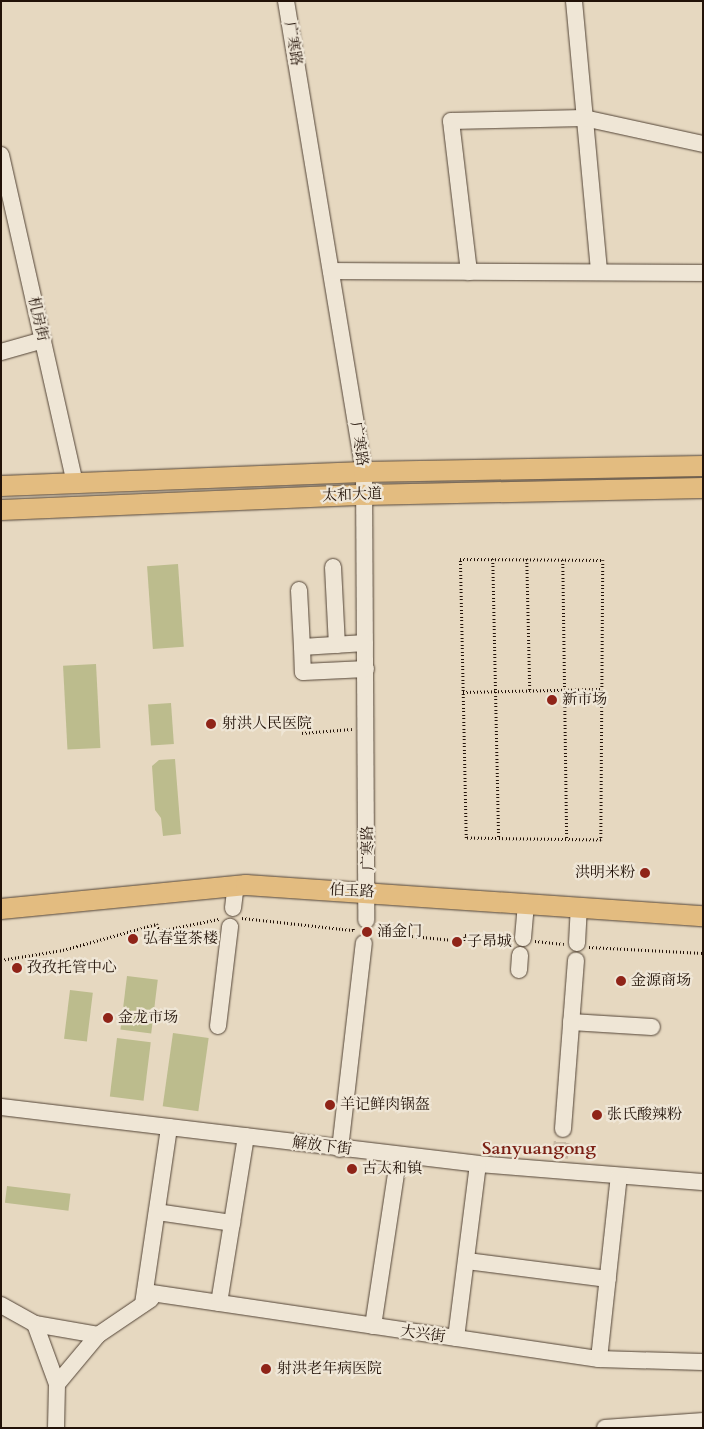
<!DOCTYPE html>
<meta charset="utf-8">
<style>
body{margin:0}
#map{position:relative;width:704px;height:1429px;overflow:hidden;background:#e6d8c0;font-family:Cardo,"Noto Serif SC",serif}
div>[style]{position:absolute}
.green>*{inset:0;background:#bcbc8d;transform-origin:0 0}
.minor-tunnel>*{height:16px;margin-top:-8px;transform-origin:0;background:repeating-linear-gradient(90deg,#c9baa4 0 16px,transparent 0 24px)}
.path>*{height:2.5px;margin-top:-1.25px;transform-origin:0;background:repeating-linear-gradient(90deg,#221208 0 1px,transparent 0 3.5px)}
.roads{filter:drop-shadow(0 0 1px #534436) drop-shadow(0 0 1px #534436)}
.minor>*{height:16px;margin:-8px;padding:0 8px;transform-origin:8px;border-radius:8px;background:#efe6d6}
.major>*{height:20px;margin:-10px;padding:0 10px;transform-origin:10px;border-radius:10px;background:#e3bc80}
.dots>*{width:14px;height:14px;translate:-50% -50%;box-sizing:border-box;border:2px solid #efe6d6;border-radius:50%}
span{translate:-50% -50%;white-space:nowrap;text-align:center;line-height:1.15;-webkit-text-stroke:4.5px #efe6d6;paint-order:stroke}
.street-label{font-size:15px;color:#221208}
.poi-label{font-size:15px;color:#221208}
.left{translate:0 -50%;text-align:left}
.right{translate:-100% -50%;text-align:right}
.quarter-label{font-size:18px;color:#7a1f14;font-weight:700}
.frame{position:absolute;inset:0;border:2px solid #221208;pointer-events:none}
</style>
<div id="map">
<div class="green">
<div style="left:178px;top:564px;width:83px;height:31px;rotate:86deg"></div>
<div style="left:96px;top:664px;width:84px;height:33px;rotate:87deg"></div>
<div style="left:171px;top:703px;width:41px;height:23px;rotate:86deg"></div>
<div style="clip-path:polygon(175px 759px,181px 834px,163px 836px,161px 818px,155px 810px,152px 766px,159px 760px)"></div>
<div style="left:127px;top:976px;width:31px;height:54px;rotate:7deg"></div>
<div style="left:70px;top:990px;width:23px;height:49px;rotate:7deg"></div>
<div style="left:173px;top:1033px;width:36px;height:74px;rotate:8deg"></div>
<div style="left:117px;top:1038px;width:34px;height:59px;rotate:7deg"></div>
<div style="left:7px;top:1186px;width:64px;height:17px;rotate:7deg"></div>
</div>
<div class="minor-tunnel">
<div style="left:560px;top:1158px;width:29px;rotate:-84deg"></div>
</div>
<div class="path">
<div style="left:460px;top:559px;width:143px;rotate:0.4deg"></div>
<div style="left:603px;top:560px;width:280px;rotate:90.4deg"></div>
<div style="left:601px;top:840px;width:135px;rotate:-179.2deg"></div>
<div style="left:466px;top:838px;width:279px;rotate:-91.2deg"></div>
<div style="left:493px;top:559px;width:279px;rotate:88.8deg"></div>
<div style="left:527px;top:559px;width:131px;rotate:88.7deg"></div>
<div style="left:563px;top:560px;width:279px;rotate:89.2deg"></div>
<div style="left:463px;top:692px;width:139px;rotate:-1.2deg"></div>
<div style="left:302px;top:733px;width:50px;rotate:-4.6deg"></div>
<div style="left:242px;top:918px;width:101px;rotate:6.3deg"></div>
<div style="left:342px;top:929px;width:11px;rotate:5deg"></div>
<div style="left:353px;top:930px;width:3px;rotate:-90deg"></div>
<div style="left:379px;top:923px;width:3px"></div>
<div style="left:382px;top:923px;width:10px;rotate:96deg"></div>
<div style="left:381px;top:933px;width:83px;rotate:5.5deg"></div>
<div style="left:464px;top:941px;width:6px;rotate:-81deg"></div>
<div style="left:465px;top:935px;width:44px;rotate:5.2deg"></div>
<div style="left:535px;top:941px;width:29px;rotate:6deg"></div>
<div style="left:589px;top:947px;width:114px;rotate:3deg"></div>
<div style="left:1px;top:960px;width:63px;rotate:-9.2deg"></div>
<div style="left:63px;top:950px;width:98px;rotate:-15.5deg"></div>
<div style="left:157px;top:924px;width:7px;rotate:74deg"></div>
<div style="left:159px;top:931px;width:61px;rotate:-11.3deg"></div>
</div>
<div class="roads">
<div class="minor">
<div style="left:286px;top:1px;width:477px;rotate:80.6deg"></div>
<div style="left:364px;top:472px;width:448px;rotate:89.7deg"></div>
<div style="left:574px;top:1px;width:272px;rotate:84.7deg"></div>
<div style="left:1px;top:155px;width:337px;rotate:77.3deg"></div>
<div style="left:331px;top:271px;width:372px;rotate:0.3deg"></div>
<div style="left:469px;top:272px;width:152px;rotate:-96.8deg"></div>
<div style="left:451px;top:121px;width:133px;rotate:-1.3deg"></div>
<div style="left:584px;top:118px;width:122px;rotate:12.3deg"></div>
<div style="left:1px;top:352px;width:44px;rotate:-15.9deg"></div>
<div style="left:333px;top:567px;width:78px;rotate:87.1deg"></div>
<div style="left:299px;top:590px;width:57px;rotate:87deg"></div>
<div style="left:365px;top:643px;width:63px;rotate:176.4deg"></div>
<div style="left:302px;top:647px;width:25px;rotate:88deg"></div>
<div style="left:303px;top:672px;width:63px;rotate:-2.7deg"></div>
<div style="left:233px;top:908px;width:23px;rotate:-83deg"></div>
<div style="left:523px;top:938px;width:34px;rotate:-85deg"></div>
<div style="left:577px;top:943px;width:34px;rotate:-87deg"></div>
<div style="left:519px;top:970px;width:15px;rotate:-86deg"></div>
<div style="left:571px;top:1022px;width:81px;rotate:3.5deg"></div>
<div style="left:218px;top:1026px;width:100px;rotate:-83.1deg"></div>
<div style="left:1px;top:1107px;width:480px;rotate:6.8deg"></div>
<div style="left:478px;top:1164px;width:226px;rotate:4.6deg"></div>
<div style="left:563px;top:1129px;width:169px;rotate:-85.6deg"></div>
<div style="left:340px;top:1149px;width:207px;rotate:-83.4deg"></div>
<div style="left:157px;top:1212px;width:76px;rotate:8.3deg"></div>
<div style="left:467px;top:1261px;width:142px;rotate:7.3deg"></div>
<div style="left:145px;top:1292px;width:459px;rotate:8.4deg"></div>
<div style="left:599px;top:1359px;width:104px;rotate:1.7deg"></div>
<div style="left:219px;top:1303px;width:169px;rotate:-80.8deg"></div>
<div style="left:143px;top:1304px;width:179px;rotate:-81.6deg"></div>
<div style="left:1px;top:1305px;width:39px;rotate:29deg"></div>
<div style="left:373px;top:1326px;width:173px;rotate:-81.4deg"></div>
<div style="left:456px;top:1338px;width:175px;rotate:-82.8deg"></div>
<div style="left:599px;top:1359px;width:184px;rotate:-83.8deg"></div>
<div style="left:57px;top:1384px;width:64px;rotate:-50.1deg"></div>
<div style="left:98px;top:1335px;width:64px;rotate:-34.2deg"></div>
<div style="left:56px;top:1428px;width:44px;rotate:-88.7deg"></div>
<div style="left:57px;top:1384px;width:64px;rotate:-110.1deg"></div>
<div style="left:35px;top:1324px;width:64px;rotate:9.9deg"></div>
<div style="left:605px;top:1428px;width:98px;rotate:-4.1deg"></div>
</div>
<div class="major">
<div style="left:1px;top:486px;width:363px;rotate:-2.2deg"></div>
<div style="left:364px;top:472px;width:339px;rotate:-1deg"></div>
<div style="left:1px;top:510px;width:363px;rotate:-2.4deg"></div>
<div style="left:364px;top:495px;width:339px;rotate:-1.2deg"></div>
<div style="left:1px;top:909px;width:246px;rotate:-5.6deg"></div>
<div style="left:246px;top:885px;width:458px;rotate:3.9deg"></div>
</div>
</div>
<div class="dots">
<div style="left:552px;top:700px;background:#8f2418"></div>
<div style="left:211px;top:724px;background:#8f2418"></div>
<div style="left:645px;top:873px;background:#8f2418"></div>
<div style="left:367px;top:932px;background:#8f2418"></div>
<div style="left:133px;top:939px;background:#8f2418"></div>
<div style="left:457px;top:942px;background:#8f2418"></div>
<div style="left:17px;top:968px;background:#8f2418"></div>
<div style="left:621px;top:981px;background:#8f2418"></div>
<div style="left:108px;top:1018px;background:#8f2418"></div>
<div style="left:330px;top:1105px;background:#8f2418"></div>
<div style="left:597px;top:1115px;background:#8f2418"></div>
<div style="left:352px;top:1169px;background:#8f2418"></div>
<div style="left:266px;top:1369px;background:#8f2418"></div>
</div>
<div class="street-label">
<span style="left:293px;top:44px;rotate:81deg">广寒路</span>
<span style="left:38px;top:319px;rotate:77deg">机房街</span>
<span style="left:359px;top:444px;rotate:81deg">广寒路</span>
<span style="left:352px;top:495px;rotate:-2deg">太和大道</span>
<span style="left:368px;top:848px;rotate:-91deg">广寒路</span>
<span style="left:352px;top:891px;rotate:3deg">伯玉路</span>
<span style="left:322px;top:1146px;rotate:7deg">解放下街</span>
<span style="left:423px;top:1334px;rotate:8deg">大兴街</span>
</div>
<div class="poi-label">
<span class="left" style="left:562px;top:700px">新市场</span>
<span class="left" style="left:222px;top:724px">射洪人民医院</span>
<span class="right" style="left:635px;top:873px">洪明米粉</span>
<span class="left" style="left:377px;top:932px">涌金门</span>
<span class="left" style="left:143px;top:939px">弘春堂茶楼</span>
<span class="left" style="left:467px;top:942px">子昂城</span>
<span class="left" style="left:27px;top:968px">孜孜托管中心</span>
<span class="left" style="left:631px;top:981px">金源商场</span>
<span class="left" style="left:118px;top:1018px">金龙市场</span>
<span class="left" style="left:340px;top:1105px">羊记鲜肉锅盔</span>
<span class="left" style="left:607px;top:1115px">张氏酸辣粉</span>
<span class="left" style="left:362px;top:1169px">古太和镇</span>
<span class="left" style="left:277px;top:1369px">射洪老年病医院</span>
</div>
<div class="quarter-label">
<span style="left:539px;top:1149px">Sanyuangong</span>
</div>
<div class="frame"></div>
</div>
